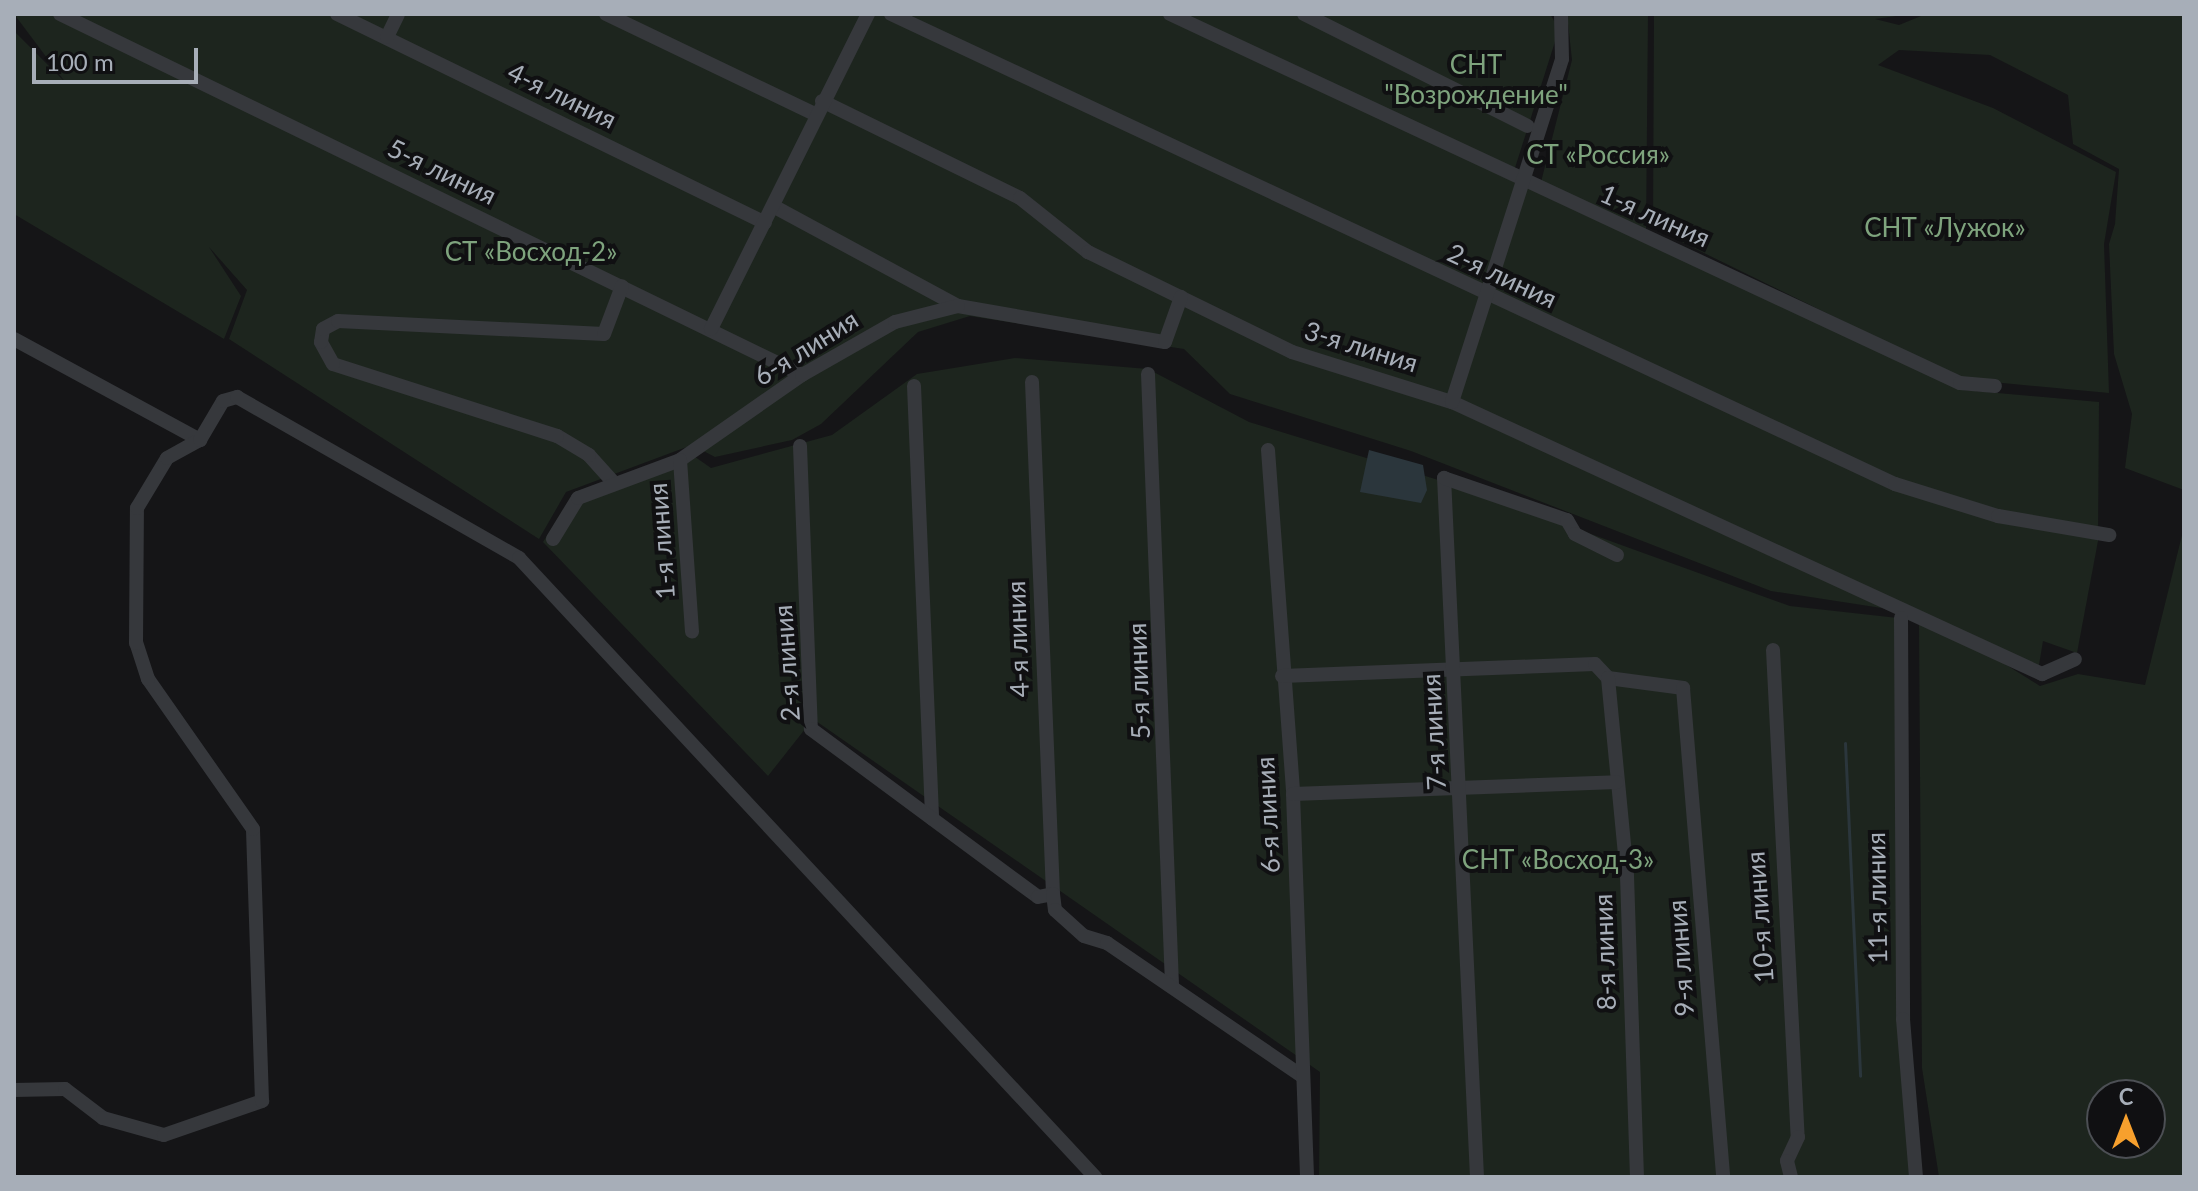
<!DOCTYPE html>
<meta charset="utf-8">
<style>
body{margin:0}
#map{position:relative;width:2198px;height:1191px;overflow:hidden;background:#151517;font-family:Lato,sans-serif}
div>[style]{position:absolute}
.green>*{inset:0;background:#1d251e}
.water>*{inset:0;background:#2b363c}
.stream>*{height:3px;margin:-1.5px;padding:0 1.5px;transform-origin:1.5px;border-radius:1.5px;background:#2b363c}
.street>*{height:14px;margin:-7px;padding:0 7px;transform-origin:7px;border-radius:7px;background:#36383c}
span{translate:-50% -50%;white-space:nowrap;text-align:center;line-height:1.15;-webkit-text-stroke:8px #101012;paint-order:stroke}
.park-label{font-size:26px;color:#7ea37d}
.street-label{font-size:26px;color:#a7aeb8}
.frame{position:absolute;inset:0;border:16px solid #a7aeb8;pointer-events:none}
.north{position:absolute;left:2086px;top:1079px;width:80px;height:80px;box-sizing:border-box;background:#101012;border:2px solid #4c4f54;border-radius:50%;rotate:0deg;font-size:22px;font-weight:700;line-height:32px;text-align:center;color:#a7aeb8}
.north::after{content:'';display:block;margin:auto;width:28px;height:36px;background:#f7a02d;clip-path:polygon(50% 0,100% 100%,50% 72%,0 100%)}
.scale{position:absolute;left:32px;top:48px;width:166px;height:36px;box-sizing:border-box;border:4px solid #a7aeb8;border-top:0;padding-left:10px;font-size:24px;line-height:28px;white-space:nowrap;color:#a7aeb8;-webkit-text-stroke:6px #101012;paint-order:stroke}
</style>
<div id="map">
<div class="green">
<div style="clip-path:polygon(evenodd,14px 14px,1165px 14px,1964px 390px,2099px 402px,2098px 541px,2077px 653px,2043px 641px,2037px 677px,1992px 656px,2040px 686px,2078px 674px,2145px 685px,2184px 527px,2184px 1177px,1939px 1177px,1922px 1068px,1919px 624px,1901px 611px,1771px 591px,1411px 451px,1230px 394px,1184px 349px,970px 316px,918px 332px,821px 424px,792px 440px,715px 457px,692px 445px,566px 492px,539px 539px,229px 339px,247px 290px,209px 247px,241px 296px,224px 339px,14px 214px,14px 31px,65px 82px,14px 14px,2102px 1095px,2150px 1095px,2150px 1143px,2102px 1143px,2102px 1095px)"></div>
<div style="clip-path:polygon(1182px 14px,1550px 14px,1559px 29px,1514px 171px)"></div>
<div style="clip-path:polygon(1567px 14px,1648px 14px,1646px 234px,1540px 186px,1572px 60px)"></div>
<div style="clip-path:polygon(1654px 14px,1911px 14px,1875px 19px,1899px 25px,1926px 14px,2184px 14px,2184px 490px,2125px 468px,2132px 414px,2114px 354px,2109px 244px,2115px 224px,2119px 169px,2073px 144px,2068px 95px,1990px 55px,1899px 50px,1878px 65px,1993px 108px,2116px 172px,2104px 244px,2109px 393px,1961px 379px,1653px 228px)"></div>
<div style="clip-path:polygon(1015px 358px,1148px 369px,1249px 422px,1458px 486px,1790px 606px,1907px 619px,1911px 1140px,1920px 1177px,1319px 1177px,1320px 1072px,813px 719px,768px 776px,543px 542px,575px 492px,688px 452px,711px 468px,832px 435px,917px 374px)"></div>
</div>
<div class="water">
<div style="clip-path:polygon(1369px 450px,1423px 465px,1427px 490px,1421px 503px,1360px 492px)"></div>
</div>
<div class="stream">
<div style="left:1845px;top:743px;width:333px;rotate:87.4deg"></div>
</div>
<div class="street">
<div style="left:60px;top:14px;width:825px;rotate:25.94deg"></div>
<div style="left:337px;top:14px;width:476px;rotate:26deg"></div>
<div style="left:606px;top:14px;width:234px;rotate:25.6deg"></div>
<div style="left:891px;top:14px;width:1109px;rotate:25.09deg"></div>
<div style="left:1895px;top:484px;width:108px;rotate:17.3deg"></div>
<div style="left:1998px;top:516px;width:113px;rotate:9.7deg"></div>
<div style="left:1170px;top:14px;width:872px;rotate:25.04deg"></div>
<div style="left:1960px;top:383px;width:35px;rotate:5deg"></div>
<div style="left:1304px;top:14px;width:250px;rotate:26.6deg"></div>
<div style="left:387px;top:37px;width:25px;rotate:-64deg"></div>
<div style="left:822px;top:101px;width:220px;rotate:26.1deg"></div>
<div style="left:1020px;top:198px;width:87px;rotate:38.5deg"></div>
<div style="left:1088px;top:252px;width:227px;rotate:26.1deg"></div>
<div style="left:1292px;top:352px;width:168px;rotate:17.4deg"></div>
<div style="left:1452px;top:402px;width:650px;rotate:24.75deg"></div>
<div style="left:2042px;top:674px;width:36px;rotate:-24deg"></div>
<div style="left:773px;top:206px;width:210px;rotate:28.4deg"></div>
<div style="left:958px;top:306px;width:210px;rotate:9.9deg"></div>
<div style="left:1165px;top:342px;width:48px;rotate:-70.4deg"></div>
<div style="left:711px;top:329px;width:352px;rotate:-63.5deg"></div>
<div style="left:14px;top:339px;width:212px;rotate:28.5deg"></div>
<div style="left:1148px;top:374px;width:611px;rotate:87.75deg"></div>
<div style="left:1032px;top:382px;width:512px;rotate:87.65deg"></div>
<div style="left:914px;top:386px;width:433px;rotate:87.6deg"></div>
<div style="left:1452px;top:402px;width:360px;rotate:-72.2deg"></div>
<div style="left:1562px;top:59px;width:45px;rotate:-91.3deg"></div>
<div style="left:800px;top:446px;width:283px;rotate:87.8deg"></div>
<div style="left:811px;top:729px;width:282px;rotate:36.5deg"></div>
<div style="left:1038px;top:897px;width:15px;rotate:-11deg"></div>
<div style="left:1053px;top:894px;width:16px;rotate:83deg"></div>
<div style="left:1055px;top:910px;width:39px;rotate:42deg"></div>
<div style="left:1084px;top:936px;width:24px;rotate:17deg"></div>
<div style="left:1107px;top:943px;width:236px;rotate:34.3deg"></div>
<div style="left:1268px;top:450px;width:345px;rotate:85.8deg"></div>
<div style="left:1293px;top:794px;width:383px;rotate:87.9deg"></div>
<div style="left:680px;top:460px;width:149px;rotate:-34.9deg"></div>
<div style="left:802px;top:375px;width:107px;rotate:-29.7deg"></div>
<div style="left:895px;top:322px;width:65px;rotate:-14.3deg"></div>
<div style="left:614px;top:483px;width:38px;rotate:-132deg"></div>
<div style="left:589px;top:455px;width:37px;rotate:-149deg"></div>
<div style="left:557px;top:436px;width:235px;rotate:-162.2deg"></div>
<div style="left:333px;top:364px;width:25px;rotate:-119deg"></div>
<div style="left:321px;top:342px;width:13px;rotate:-81deg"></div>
<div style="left:323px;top:329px;width:17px;rotate:-28deg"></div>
<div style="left:338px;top:321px;width:266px;rotate:2.8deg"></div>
<div style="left:604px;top:334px;width:51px;rotate:-69.4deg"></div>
<div style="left:553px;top:539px;width:48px;rotate:-58.6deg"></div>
<div style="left:578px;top:498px;width:109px;rotate:-20.4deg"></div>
<div style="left:680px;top:460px;width:172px;rotate:86deg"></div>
<div style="left:1901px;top:618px;width:401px;rotate:89.7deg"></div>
<div style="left:1903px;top:1019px;width:159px;rotate:85.3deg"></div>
<div style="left:1773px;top:650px;width:488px;rotate:87.1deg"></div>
<div style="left:1798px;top:1137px;width:26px;rotate:115deg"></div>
<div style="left:1787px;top:1161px;width:16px;rotate:76deg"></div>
<div style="left:1282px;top:676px;width:313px;rotate:-2.2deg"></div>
<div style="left:1595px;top:664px;width:19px;rotate:47deg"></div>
<div style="left:1608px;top:678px;width:76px;rotate:7.6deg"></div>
<div style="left:1683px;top:688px;width:491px;rotate:85.3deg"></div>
<div style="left:1608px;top:678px;width:199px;rotate:84.5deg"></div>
<div style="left:1627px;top:876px;width:301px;rotate:88.1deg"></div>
<div style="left:1293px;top:794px;width:324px;rotate:-2.1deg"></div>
<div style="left:14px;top:1090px;width:51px;rotate:-1.1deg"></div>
<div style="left:65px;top:1089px;width:48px;rotate:37.3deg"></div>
<div style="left:103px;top:1118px;width:63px;rotate:15.6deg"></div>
<div style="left:164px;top:1135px;width:104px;rotate:-19.1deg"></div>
<div style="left:262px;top:1101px;width:272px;rotate:-91.9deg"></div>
<div style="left:253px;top:829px;width:183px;rotate:-125deg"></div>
<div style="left:148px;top:679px;width:38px;rotate:-108deg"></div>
<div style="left:136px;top:643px;width:135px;rotate:-89.6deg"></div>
<div style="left:137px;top:508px;width:58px;rotate:-59deg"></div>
<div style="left:167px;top:458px;width:38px;rotate:-29deg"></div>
<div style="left:200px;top:440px;width:45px;rotate:-59.5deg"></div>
<div style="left:223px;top:401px;width:15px;rotate:-16deg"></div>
<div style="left:237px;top:397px;width:325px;rotate:29.7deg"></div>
<div style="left:519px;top:558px;width:846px;rotate:47.06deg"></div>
<div style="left:1477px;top:1177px;width:700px;rotate:-92.7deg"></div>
<div style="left:1444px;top:478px;width:130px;rotate:18.9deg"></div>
<div style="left:1567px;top:520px;width:16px;rotate:60deg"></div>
<div style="left:1575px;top:534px;width:47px;rotate:26.6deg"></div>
</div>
<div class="park-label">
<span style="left:1476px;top:80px">СНТ<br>"Возрождение"</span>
<span style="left:1598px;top:155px">СТ «Россия»</span>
<span style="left:1945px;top:228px">СНТ «Лужок»</span>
<span style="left:531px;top:252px">СТ «Восход-2»</span>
<span style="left:1558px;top:860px">СНТ «Восход-3»</span>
</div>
<div class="street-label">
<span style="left:562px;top:96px;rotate:26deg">4-я линия</span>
<span style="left:442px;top:172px;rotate:26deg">5-я линия</span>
<span style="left:1655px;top:216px;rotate:24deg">1-я линия</span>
<span style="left:1502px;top:276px;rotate:25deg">2-я линия</span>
<span style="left:1361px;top:347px;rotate:17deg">3-я линия</span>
<span style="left:806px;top:348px;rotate:-32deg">6-я линия</span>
<span style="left:662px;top:541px;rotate:-94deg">1-я линия</span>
<span style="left:1018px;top:639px;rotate:-92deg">4-я линия</span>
<span style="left:787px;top:663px;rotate:-94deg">2-я линия</span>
<span style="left:1139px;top:681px;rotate:-92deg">5-я линия</span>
<span style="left:1434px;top:732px;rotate:-93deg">7-я линия</span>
<span style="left:1268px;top:815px;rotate:-93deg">6-я линия</span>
<span style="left:1877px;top:898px;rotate:-91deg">11-я линия</span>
<span style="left:1760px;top:917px;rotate:-94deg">10-я линия</span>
<span style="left:1605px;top:952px;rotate:-92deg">8-я линия</span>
<span style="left:1681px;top:958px;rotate:-94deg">9-я линия</span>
</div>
<div class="frame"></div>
<div class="north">С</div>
<div class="scale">100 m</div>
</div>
